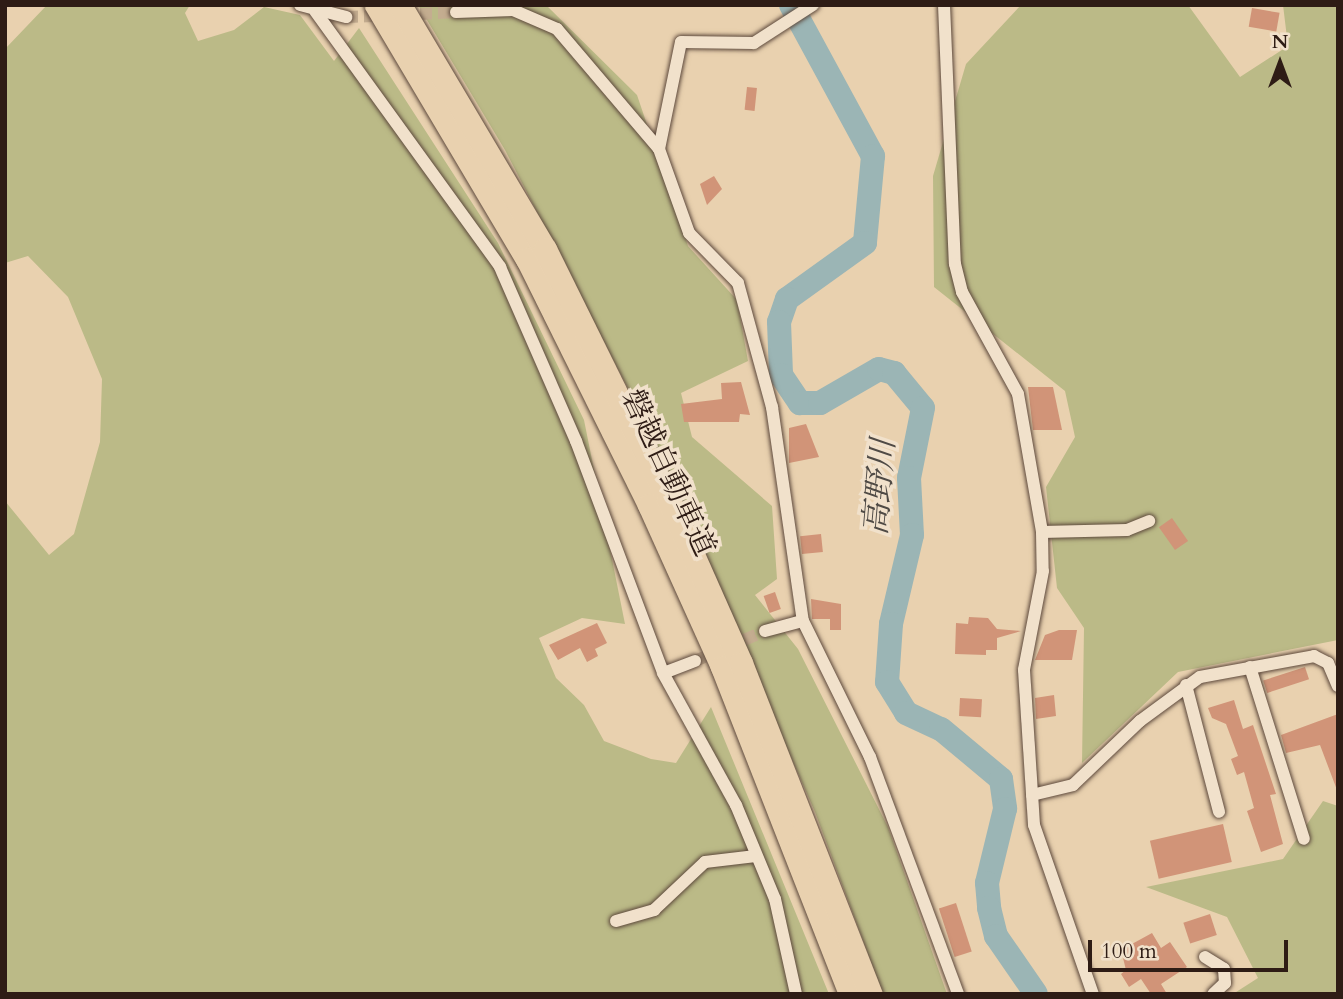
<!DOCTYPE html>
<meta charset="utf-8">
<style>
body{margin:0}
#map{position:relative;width:1343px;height:999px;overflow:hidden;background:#e9d1af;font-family:Cardo,"Noto Serif JP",serif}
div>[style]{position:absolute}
.green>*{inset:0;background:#bbba87}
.river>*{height:24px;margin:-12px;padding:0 12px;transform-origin:12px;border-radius:12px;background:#9bb5b5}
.building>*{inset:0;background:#d19478;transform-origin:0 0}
.street-tunnel>*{height:12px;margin-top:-6px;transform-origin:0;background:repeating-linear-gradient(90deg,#c4ad90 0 12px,transparent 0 18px)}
.roads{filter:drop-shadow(0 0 2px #5d493c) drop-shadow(0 0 2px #5d493c)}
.street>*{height:12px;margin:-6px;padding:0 6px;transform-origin:6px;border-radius:6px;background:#f1e1cb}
.highway>*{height:23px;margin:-11.5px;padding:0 11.5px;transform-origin:11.5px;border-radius:11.5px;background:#e9d1af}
span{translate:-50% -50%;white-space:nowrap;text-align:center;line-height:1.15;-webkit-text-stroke:7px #f1e1cb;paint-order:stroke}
.street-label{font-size:30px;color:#2e1c15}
.water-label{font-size:32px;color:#4f4a45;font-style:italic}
.frame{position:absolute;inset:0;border:7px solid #2e1c15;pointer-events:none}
.north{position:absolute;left:1245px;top:28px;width:70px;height:70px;-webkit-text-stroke:5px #f1e1cb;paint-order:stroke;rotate:0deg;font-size:19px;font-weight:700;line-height:28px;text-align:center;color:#2e1c15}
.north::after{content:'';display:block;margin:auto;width:24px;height:32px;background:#2e1c15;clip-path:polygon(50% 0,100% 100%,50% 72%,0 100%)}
.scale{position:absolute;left:1088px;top:940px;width:200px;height:32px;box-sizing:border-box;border:4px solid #2e1c15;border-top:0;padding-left:9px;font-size:21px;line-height:24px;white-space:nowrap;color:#2e1c15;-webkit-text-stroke:5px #f1e1cb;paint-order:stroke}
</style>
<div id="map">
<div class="green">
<div style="clip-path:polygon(47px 5px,190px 5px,185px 13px,198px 41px,234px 30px,264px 7px,300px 15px,334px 61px,359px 28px,498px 243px,584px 420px,625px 624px,582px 618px,539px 638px,556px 678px,584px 705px,604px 741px,651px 759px,676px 763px,711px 707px,829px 994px,5px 994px,5px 501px,49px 555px,74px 534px,100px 442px,102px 379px,68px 297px,28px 256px,5px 263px,5px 49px)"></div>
<div style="clip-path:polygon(418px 5px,546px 5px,637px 95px,688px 246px,737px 300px,748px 361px,681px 393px,692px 437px,772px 506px,777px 579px,755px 595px,798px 649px,888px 827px,947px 994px,883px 994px,815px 812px,635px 402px,505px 150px)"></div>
<div style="clip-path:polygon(1021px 5px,1188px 5px,1240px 77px,1288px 46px,1283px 5px,1338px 5px,1338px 640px,1178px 672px,1082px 763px,1084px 628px,1057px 588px,1046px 487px,1075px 437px,1065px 391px,934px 287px,933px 176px,966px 64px)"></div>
<div style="clip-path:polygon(1323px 801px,1338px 806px,1338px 994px,1233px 994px,1258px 978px,1227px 917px,1146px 887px,1283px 859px)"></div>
</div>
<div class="river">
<div style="left:791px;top:5px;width:172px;rotate:61.5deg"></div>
<div style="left:873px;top:156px;width:87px;rotate:95.3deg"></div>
<div style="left:865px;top:243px;width:96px;rotate:144.3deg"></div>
<div style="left:787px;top:299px;width:24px;rotate:109deg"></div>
<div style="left:779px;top:322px;width:53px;rotate:87.8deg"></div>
<div style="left:781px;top:375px;width:34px;rotate:56deg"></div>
<div style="left:800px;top:403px;width:20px"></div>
<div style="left:820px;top:403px;width:68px;rotate:-30deg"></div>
<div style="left:879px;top:369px;width:16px;rotate:15deg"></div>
<div style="left:894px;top:373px;width:45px;rotate:50.4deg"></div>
<div style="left:923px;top:408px;width:71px;rotate:101.3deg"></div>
<div style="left:909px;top:478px;width:57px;rotate:87deg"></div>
<div style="left:912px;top:535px;width:91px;rotate:103.3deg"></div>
<div style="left:891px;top:624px;width:58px;rotate:93.9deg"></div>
<div style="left:887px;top:682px;width:36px;rotate:58deg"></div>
<div style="left:906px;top:713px;width:38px;rotate:25deg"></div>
<div style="left:941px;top:729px;width:78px;rotate:39.8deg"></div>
<div style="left:1001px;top:779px;width:30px;rotate:82deg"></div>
<div style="left:1005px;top:809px;width:76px;rotate:103.7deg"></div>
<div style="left:987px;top:883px;width:25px;rotate:85deg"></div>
<div style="left:989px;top:908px;width:29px;rotate:76deg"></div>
<div style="left:996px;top:936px;width:70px;rotate:55.4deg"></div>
</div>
<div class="building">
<div style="left:1252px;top:8px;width:28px;height:19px;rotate:10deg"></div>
<div style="left:747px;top:87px;width:10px;height:23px;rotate:6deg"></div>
<div style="clip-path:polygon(714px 176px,722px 189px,707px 205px,700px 184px)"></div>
<div style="clip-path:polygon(741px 382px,750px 415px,740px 414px,739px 422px,684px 422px,681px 404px,722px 399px,721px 383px)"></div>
<div style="clip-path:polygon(1028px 387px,1053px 387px,1062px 430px,1033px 430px)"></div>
<div style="clip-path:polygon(806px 424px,819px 457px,789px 463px,789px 428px)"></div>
<div style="left:1172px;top:518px;width:28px;height:16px;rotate:55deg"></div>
<div style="left:821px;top:534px;width:18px;height:21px;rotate:84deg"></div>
<div style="left:775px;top:592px;width:18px;height:12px;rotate:71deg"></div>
<div style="clip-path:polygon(811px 599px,841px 604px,841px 630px,830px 630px,830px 619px,812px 619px)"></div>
<div style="clip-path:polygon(969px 617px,988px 618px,997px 629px,1021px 631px,997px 638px,997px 650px,986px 650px,986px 655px,955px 654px,956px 623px,968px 624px)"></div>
<div style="clip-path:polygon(597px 623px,607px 643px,595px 649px,598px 656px,587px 662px,580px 648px,558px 660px,549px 645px)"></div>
<div style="clip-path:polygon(1059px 630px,1077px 630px,1072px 660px,1035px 660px,1045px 635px)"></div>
<div style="left:1305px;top:667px;width:13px;height:44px;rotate:72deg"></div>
<div style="clip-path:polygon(1054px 695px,1056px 716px,1036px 719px,1035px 698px)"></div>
<div style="left:960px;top:698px;width:22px;height:18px;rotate:3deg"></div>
<div style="clip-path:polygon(1234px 700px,1243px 729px,1253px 725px,1276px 794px,1270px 795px,1283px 844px,1261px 852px,1247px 811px,1254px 808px,1244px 772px,1237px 775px,1231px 759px,1238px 756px,1226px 724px,1212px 718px,1208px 708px)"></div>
<div style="clip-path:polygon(1338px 714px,1338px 790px,1337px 790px,1320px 745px,1286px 753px,1281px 735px)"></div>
<div style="left:1223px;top:824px;width:39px;height:75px;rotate:77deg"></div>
<div style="left:956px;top:903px;width:51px;height:18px;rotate:72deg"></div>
<div style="left:1210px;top:914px;width:22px;height:28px;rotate:72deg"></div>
<div style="clip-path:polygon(1152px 933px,1161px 948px,1170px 942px,1187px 967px,1161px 984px,1167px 994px,1151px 994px,1141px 979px,1129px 987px,1121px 974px,1126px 970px,1121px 950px)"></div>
</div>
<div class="street-tunnel">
<div style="left:402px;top:15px;width:54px;rotate:-3.2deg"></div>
<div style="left:346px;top:17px;width:38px;rotate:-2deg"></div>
<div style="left:695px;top:661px;width:76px;rotate:-23.2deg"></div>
</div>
<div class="roads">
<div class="street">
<div style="left:300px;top:5px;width:48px;rotate:14.6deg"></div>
<div style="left:944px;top:5px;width:259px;rotate:87.6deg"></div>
<div style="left:955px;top:264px;width:29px;rotate:76deg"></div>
<div style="left:962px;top:292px;width:116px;rotate:61.2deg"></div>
<div style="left:1018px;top:394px;width:140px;rotate:80.1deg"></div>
<div style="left:1042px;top:532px;width:39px;rotate:89deg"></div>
<div style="left:1043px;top:571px;width:101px;rotate:100.9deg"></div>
<div style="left:1024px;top:670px;width:155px;rotate:86.3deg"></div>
<div style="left:1034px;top:825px;width:179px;rotate:70.8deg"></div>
<div style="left:315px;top:11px;width:316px;rotate:54.1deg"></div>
<div style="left:500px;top:267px;width:190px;rotate:66.4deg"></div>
<div style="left:576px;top:441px;width:248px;rotate:69.4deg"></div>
<div style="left:456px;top:12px;width:57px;rotate:-2deg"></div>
<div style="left:513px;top:10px;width:48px;rotate:23.4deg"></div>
<div style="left:557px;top:29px;width:157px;rotate:49.6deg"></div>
<div style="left:659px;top:149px;width:89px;rotate:70.3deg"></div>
<div style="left:689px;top:233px;width:70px;rotate:45.6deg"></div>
<div style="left:738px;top:283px;width:129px;rotate:74.7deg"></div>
<div style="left:772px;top:407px;width:216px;rotate:81.8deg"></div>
<div style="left:803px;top:621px;width:152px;rotate:63.8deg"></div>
<div style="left:870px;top:757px;width:253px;rotate:69.6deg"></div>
<div style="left:659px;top:149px;width:109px;rotate:-78.4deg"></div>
<div style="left:681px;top:42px;width:73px;rotate:0.8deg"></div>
<div style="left:754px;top:43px;width:70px;rotate:-32.8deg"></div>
<div style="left:1042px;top:532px;width:85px;rotate:-1.3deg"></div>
<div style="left:1127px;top:530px;width:24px;rotate:-22deg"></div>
<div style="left:765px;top:631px;width:39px;rotate:-15deg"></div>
<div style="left:695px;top:661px;width:34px;rotate:159deg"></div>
<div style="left:663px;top:673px;width:151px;rotate:61.1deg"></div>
<div style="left:736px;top:805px;width:102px;rotate:67.5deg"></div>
<div style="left:775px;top:899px;width:97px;rotate:77.5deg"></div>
<div style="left:1250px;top:667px;width:180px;rotate:72.6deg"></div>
<div style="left:1186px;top:685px;width:131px;rotate:75.4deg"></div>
<div style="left:1032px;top:795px;width:42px;rotate:-13.7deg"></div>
<div style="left:1073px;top:785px;width:93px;rotate:-43.7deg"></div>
<div style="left:1140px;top:721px;width:74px;rotate:-36.3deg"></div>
<div style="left:1200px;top:677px;width:116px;rotate:-10.4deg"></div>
<div style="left:1314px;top:656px;width:16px;rotate:27deg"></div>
<div style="left:1328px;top:663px;width:25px;rotate:67deg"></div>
<div style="left:616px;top:921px;width:40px;rotate:-16deg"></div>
<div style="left:654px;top:910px;width:70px;rotate:-43.3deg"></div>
<div style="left:705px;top:862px;width:51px;rotate:-6.7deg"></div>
<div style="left:1205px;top:957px;width:22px;rotate:32deg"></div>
<div style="left:1224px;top:969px;width:14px;rotate:86deg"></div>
<div style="left:1225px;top:983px;width:16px;rotate:137deg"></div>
</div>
<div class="highway">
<div style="left:376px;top:5px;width:295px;rotate:59.3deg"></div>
<div style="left:527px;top:259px;width:275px;rotate:63.6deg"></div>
<div style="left:649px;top:505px;width:178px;rotate:65.7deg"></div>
<div style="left:722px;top:667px;width:351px;rotate:68.6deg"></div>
<div style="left:400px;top:5px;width:284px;rotate:59.3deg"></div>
<div style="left:545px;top:249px;width:278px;rotate:63.7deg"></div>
<div style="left:668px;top:498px;width:180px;rotate:66.1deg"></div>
<div style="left:741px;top:663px;width:356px;rotate:68.6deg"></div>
</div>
</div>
<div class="street-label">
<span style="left:668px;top:473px;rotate:65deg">磐越自動車道</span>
</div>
<div class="water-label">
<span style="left:880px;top:487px;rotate:-85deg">高野川</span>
</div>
<div class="frame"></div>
<div class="north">N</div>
<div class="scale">100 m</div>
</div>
